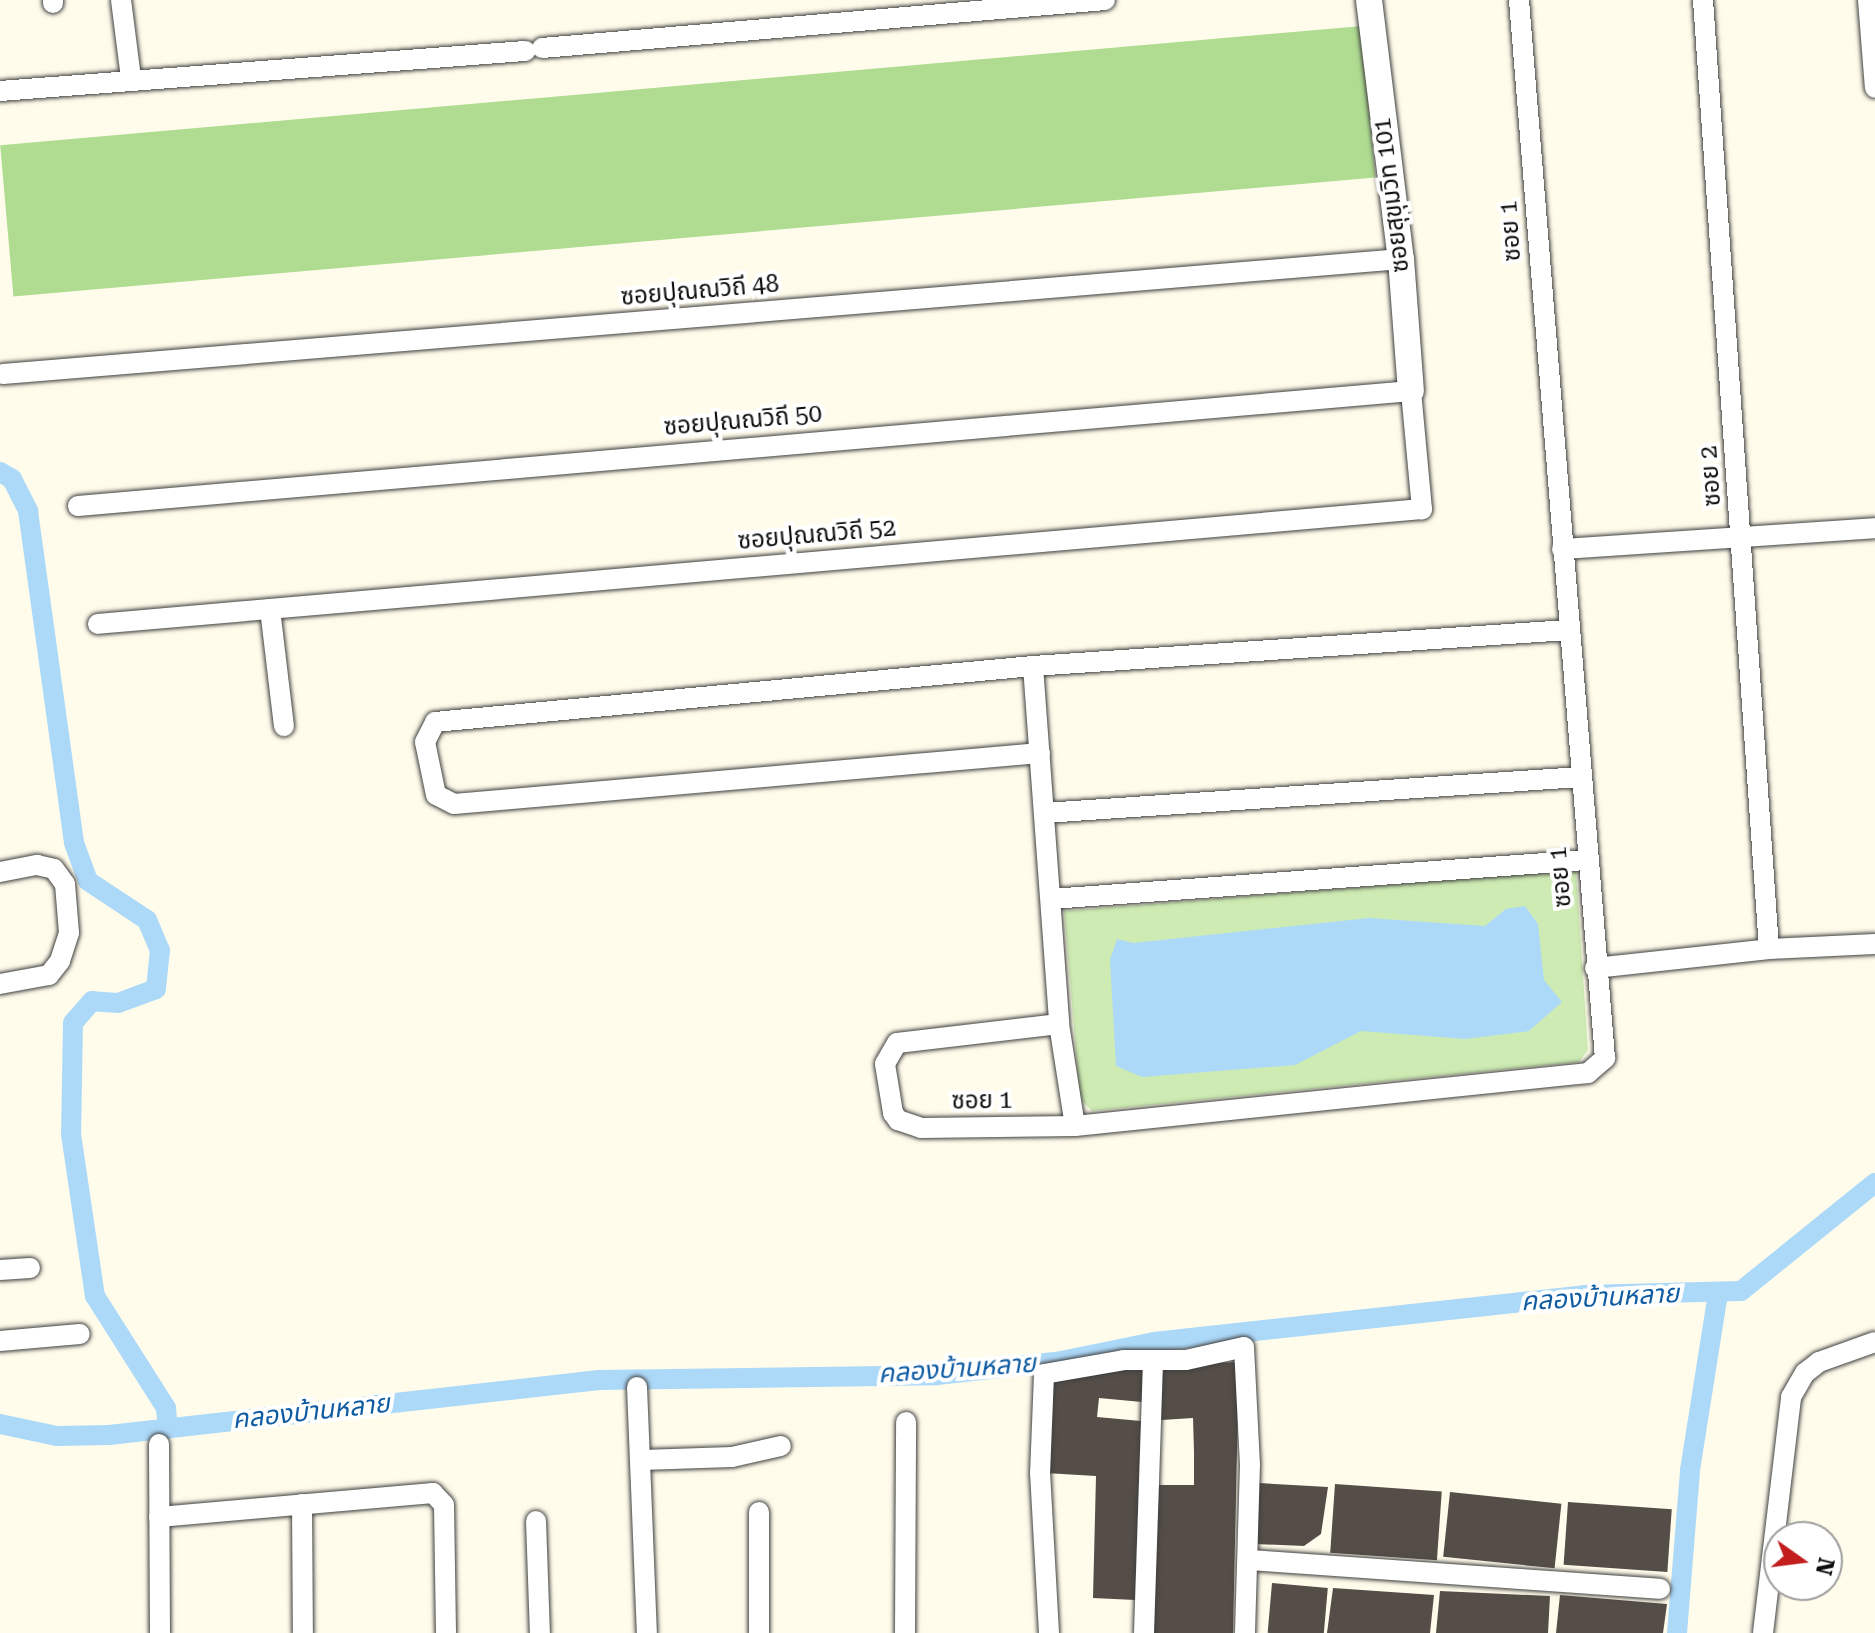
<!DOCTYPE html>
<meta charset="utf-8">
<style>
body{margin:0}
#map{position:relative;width:1875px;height:1633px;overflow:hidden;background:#fffceb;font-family:"Roboto Serif","Noto Sans Thai",serif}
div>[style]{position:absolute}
.green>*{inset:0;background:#ceebb3}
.forest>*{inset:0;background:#b0dc92;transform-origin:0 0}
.water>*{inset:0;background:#add9f9}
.canal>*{height:20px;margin:-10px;padding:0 10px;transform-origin:10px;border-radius:10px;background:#add9f9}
.building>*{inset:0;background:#554e48;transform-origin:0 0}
.roads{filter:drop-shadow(0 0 2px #3f3f3f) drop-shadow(0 0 2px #3f3f3f)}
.minor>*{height:20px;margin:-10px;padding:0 10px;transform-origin:10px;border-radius:10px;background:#fff}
.tertiary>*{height:26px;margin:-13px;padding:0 13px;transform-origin:13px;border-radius:13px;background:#fff}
span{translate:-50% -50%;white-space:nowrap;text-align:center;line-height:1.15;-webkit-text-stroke:8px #fff;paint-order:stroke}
.street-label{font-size:24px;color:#0c0c0c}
.water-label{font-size:26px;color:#105ca3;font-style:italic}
.north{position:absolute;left:1763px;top:1521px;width:80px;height:80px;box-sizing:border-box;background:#fff;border:2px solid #9e9e9e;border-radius:50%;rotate:104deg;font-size:22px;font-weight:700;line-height:32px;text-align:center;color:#0c0c0c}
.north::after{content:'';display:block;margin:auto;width:28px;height:36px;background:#c21e1e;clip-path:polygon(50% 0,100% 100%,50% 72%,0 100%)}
</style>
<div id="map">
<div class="green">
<div style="clip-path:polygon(1576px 870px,1588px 1050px,1579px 1062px,1092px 1111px,1080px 1099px,1064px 911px)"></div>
</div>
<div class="forest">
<div style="left:1362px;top:26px;width:152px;height:1367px;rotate:85deg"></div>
</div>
<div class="water">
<div style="clip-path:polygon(1525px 906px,1538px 924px,1544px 980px,1562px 1002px,1529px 1031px,1465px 1039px,1361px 1031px,1295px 1065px,1142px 1077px,1116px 1066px,1110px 960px,1117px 939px,1133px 943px,1369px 918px,1485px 926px,1506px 909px)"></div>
</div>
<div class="canal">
<div style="left:0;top:472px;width:14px;rotate:30deg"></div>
<div style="left:12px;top:479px;width:36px;rotate:63deg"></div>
<div style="left:28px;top:511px;width:335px;rotate:82.1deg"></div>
<div style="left:74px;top:843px;width:40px;rotate:69.8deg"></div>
<div style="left:88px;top:881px;width:71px;rotate:33.5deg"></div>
<div style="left:147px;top:920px;width:33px;rotate:67deg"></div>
<div style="left:160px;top:950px;width:39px;rotate:96deg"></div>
<div style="left:156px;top:989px;width:40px;rotate:159.8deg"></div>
<div style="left:118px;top:1003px;width:26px;rotate:-176deg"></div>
<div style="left:92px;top:1001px;width:29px;rotate:131deg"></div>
<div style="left:73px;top:1023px;width:111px;rotate:91deg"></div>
<div style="left:71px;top:1134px;width:164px;rotate:81.6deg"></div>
<div style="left:95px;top:1296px;width:133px;rotate:57.6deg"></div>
<div style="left:166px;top:1408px;width:21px;rotate:85deg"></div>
<div style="left:0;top:1424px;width:58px;rotate:11.9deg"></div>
<div style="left:57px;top:1436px;width:52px;rotate:-1.1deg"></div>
<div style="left:109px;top:1435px;width:493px;rotate:-6.4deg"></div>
<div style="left:599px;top:1380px;width:338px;rotate:-0.8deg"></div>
<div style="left:937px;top:1375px;width:125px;rotate:-6.4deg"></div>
<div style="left:1061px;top:1361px;width:95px;rotate:-11.5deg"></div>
<div style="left:1154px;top:1342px;width:433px;rotate:-6.2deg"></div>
<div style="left:1584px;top:1295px;width:157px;rotate:-1.5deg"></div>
<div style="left:1741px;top:1291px;width:172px;rotate:-38.9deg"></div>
<div style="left:1677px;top:1633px;width:164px;rotate:-85.4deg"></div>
<div style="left:1690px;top:1470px;width:178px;rotate:-81deg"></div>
</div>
<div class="building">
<div style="clip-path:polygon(1239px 1362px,1233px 1633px,1149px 1633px,1159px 1485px,1194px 1485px,1194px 1452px,1193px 1418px,1146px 1421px,1147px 1365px)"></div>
<div style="clip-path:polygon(1143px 1365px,1142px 1402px,1099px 1398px,1097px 1417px,1141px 1421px,1135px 1600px,1093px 1598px,1096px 1476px,1045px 1473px,1048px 1376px)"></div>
<div style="clip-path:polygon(1259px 1483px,1328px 1487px,1321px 1534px,1304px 1546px,1255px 1544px)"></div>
<div style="left:1335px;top:1484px;width:107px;height:69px;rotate:4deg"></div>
<div style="left:1450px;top:1492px;width:112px;height:65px;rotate:6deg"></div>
<div style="left:1568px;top:1502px;width:104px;height:63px;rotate:4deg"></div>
<div style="left:1272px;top:1583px;width:56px;height:50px;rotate:5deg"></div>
<div style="clip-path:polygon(1333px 1588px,1434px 1595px,1430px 1633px,1327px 1633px)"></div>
<div style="clip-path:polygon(1440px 1591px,1550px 1596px,1548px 1633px,1436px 1633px)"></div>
<div style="clip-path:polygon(1560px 1595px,1667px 1604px,1663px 1633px,1556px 1633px)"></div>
</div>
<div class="roads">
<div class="minor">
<div style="left:53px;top:0;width:3px;rotate:90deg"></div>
<div style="left:121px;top:0;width:79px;rotate:82.7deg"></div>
<div style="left:1703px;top:0;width:951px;rotate:86.02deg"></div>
<div style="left:1868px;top:0;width:88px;rotate:85.5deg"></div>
<div style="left:542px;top:48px;width:565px;rotate:-4.87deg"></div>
<div style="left:0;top:91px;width:527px;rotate:-4.36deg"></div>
<div style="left:3px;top:374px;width:1403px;rotate:-4.7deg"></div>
<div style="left:78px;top:506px;width:1338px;rotate:-4.93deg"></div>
<div style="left:1411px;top:391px;width:119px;rotate:84.7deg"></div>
<div style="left:1422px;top:509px;width:1329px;rotate:175.04deg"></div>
<div style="left:1562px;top:549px;width:314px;rotate:-3.8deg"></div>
<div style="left:270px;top:609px;width:118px;rotate:83.2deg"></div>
<div style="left:1033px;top:666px;width:359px;rotate:85.8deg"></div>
<div style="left:1059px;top:1024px;width:103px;rotate:81.1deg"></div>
<div style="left:1040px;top:753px;width:588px;rotate:175.03deg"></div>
<div style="left:454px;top:804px;width:20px;rotate:-153deg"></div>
<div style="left:436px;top:795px;width:54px;rotate:-101.7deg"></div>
<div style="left:425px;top:742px;width:22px;rotate:-63deg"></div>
<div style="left:435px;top:722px;width:601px;rotate:-5.35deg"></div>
<div style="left:1033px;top:666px;width:536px;rotate:-3.85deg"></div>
<div style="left:1044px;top:813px;width:537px;rotate:-3.84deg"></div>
<div style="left:0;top:872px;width:38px;rotate:-11deg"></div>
<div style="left:37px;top:865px;width:17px;rotate:13deg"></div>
<div style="left:54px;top:869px;width:19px;rotate:54deg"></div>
<div style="left:65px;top:884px;width:49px;rotate:85.3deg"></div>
<div style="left:69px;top:933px;width:29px;rotate:108deg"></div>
<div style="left:60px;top:961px;width:18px;rotate:128deg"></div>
<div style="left:49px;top:975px;width:50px;rotate:169.6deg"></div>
<div style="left:1051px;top:899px;width:536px;rotate:-4.17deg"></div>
<div style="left:1595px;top:968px;width:175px;rotate:-6.2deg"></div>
<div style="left:1769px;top:949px;width:106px;rotate:-2.7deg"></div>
<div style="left:1059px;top:1024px;width:163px;rotate:173.3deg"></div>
<div style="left:897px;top:1043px;width:24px;rotate:120deg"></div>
<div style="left:885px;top:1064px;width:50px;rotate:80.7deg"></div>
<div style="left:893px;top:1113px;width:9px;rotate:54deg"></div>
<div style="left:898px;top:1120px;width:24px;rotate:19deg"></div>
<div style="left:921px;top:1128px;width:154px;rotate:-0.7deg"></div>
<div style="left:1075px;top:1126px;width:516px;rotate:-5.9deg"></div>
<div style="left:1588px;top:1073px;width:23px;rotate:-41deg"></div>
<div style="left:1605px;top:1058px;width:1061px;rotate:-94.65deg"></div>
<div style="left:0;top:1270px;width:30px;rotate:-4deg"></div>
<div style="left:0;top:1341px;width:80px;rotate:-5deg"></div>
<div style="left:637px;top:1387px;width:246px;rotate:87.7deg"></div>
<div style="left:159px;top:1444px;width:189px;rotate:89.7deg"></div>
<div style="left:642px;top:1460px;width:90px;rotate:-1.9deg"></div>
<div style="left:732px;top:1457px;width:50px;rotate:-12.7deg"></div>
<div style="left:302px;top:1504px;width:129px;rotate:89.6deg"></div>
<div style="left:159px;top:1517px;width:275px;rotate:-5deg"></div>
<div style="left:433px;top:1493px;width:16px;rotate:47deg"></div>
<div style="left:444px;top:1505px;width:128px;rotate:89.1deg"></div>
<div style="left:536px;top:1521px;width:112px;rotate:88deg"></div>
<div style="left:1249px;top:1560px;width:412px;rotate:4deg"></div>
<div style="left:759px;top:1633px;width:121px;rotate:-90deg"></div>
<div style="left:905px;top:1633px;width:211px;rotate:-89.7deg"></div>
<div style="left:1049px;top:1633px;width:159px;rotate:-93.2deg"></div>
<div style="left:1040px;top:1474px;width:100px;rotate:-87.7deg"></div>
<div style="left:1044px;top:1374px;width:81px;rotate:-9.9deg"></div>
<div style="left:1124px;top:1360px;width:62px"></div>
<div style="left:1186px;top:1360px;width:59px;rotate:-12.6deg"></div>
<div style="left:1244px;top:1347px;width:117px;rotate:87.1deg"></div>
<div style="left:1250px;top:1464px;width:169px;rotate:91.7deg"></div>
<div style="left:1144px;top:1633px;width:272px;rotate:-88.1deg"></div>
<div style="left:1763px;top:1633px;width:238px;rotate:-83.2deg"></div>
<div style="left:1791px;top:1397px;width:28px;rotate:-60deg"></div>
<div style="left:1805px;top:1373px;width:18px;rotate:-38deg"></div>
<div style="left:1819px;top:1362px;width:59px;rotate:-19.7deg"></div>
</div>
<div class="tertiary">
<div style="left:1369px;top:0;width:261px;rotate:83deg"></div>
<div style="left:1401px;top:259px;width:132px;rotate:85.7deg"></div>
</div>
</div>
<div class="street-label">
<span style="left:1392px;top:195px;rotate:-97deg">ซอยสุขุมวิท 101</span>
<span style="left:1511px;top:231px;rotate:-94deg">ซอย 1</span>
<span style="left:700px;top:291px;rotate:-5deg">ซอยปุณณวิถี 48</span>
<span style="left:743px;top:421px;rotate:-5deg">ซอยปุณณวิถี 50</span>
<span style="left:1711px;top:476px;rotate:-94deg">ซอย 2</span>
<span style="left:817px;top:535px;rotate:-5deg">ซอยปุณณวิถี 52</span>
<span style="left:1561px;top:877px;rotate:-95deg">ซอย 1</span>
<span style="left:982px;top:1101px;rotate:-1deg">ซอย 1</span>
</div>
<div class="water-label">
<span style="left:1600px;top:1298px;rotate:-3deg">คลองบ้านหลาย</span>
<span style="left:957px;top:1369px;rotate:-4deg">คลองบ้านหลาย</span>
<span style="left:311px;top:1412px;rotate:-6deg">คลองบ้านหลาย</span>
</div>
<div class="north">N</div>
</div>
